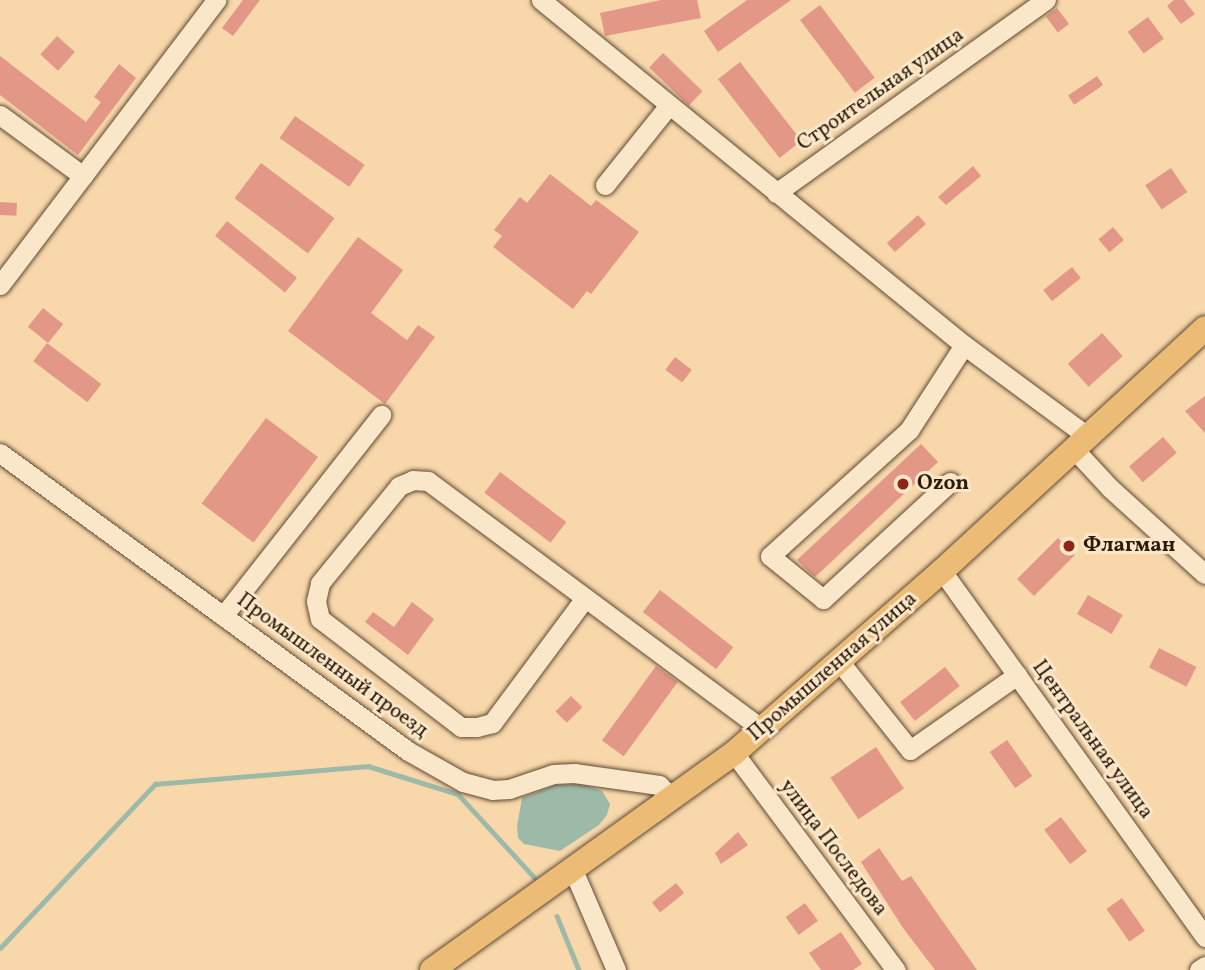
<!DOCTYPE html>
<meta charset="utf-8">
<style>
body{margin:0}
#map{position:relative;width:1205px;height:970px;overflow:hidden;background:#f8d8ab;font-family:Vollkorn,serif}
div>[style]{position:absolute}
.water>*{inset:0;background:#9dbaa9}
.stream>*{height:4.5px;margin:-2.25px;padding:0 2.25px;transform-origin:2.25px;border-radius:2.25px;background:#9dbaa9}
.building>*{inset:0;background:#e39787;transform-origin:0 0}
.roads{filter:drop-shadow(0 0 2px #604a33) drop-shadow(0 0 2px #604a33)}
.minor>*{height:19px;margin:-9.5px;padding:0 9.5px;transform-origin:9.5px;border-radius:9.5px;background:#fae6c8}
.major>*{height:24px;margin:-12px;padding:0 12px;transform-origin:12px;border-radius:12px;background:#ecbc76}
.dots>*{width:19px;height:19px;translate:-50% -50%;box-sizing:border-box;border:4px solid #fae6c8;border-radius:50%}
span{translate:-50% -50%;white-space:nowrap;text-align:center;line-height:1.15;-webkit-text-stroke:6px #fae6c8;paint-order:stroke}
.street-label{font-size:21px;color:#2d1b0b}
.poi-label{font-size:21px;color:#2d1b0b;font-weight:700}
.left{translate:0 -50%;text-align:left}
</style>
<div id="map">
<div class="water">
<div style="clip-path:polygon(555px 785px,583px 784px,602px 791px,610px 804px,607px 815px,599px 825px,560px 851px,524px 844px,518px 838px,517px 826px,522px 798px)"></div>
</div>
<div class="stream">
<div style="left:557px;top:916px;width:58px;rotate:67.8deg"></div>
<div style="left:0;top:948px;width:226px;rotate:-46.6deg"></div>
<div style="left:155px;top:784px;width:214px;rotate:-4.8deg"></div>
<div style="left:368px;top:766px;width:94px;rotate:17.3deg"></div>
<div style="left:458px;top:794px;width:113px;rotate:47.5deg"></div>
</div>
<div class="building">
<div style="clip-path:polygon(243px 0,260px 0,233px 36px,222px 28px)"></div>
<div style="clip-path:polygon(661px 0,697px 0,701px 18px,605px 36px,600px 13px)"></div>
<div style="clip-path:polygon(747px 0,791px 0,718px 52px,704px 31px)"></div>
<div style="clip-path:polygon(1174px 0,1184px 0,1195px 14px,1181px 24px,1167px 6px)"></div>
<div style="left:820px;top:5px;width:91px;height:25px;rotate:53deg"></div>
<div style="left:1057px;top:8px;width:20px;height:14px;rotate:53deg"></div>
<div style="left:1148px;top:17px;width:27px;height:25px;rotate:54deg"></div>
<div style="left:57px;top:36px;width:24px;height:25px;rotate:42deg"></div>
<div style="left:663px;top:53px;width:55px;height:20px;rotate:44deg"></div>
<div style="clip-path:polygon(0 56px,86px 122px,101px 102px,94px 97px,119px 64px,136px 78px,78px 155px,0 95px)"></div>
<div style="left:740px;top:62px;width:100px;height:28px;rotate:52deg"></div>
<div style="left:1097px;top:76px;width:11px;height:35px;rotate:56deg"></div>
<div style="left:295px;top:116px;width:85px;height:27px;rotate:35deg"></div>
<div style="left:261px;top:163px;width:92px;height:44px;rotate:37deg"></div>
<div style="clip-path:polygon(973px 166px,981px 176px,946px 205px,938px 197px)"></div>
<div style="left:1171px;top:168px;width:29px;height:31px;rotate:56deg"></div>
<div style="clip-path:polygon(550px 174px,591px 206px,596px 200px,639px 232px,591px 294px,587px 291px,573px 309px,493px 247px,502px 236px,494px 230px,520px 197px,527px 203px)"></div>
<div style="left:0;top:202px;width:17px;height:13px;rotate:3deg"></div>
<div style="left:918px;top:215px;width:12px;height:42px;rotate:48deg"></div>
<div style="left:227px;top:221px;width:90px;height:19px;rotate:39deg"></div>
<div style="left:1113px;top:227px;width:17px;height:19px;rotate:50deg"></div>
<div style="clip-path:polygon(358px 237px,403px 270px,371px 313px,407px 340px,418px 325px,435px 337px,385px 404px,288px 331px)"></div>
<div style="left:1072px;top:267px;width:14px;height:37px;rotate:51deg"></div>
<div style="left:43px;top:308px;width:26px;height:24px;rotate:39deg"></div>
<div style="left:1102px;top:333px;width:31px;height:46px;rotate:48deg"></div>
<div style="left:47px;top:343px;width:68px;height:23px;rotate:37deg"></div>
<div style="left:675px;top:357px;width:21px;height:16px;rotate:37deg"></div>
<div style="clip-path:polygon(1205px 396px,1205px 433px,1185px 411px)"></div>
<div style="left:266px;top:418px;width:65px;height:107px;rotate:37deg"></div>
<div style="left:1163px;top:437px;width:21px;height:45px;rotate:49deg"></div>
<div style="clip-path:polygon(921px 444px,938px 462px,815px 577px,807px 570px,797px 560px)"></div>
<div style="left:500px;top:472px;width:83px;height:26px;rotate:37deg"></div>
<div style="left:1058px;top:538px;width:24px;height:58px;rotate:45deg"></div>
<div style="left:660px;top:590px;width:93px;height:28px;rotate:38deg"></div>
<div style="left:1088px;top:595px;width:40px;height:22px;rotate:30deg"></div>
<div style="clip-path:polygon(412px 602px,434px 619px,408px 655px,365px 622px,373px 612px,394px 627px)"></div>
<div style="left:1159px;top:648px;width:42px;height:22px;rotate:27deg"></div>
<div style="left:656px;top:666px;width:27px;height:92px;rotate:36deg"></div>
<div style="left:945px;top:667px;width:24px;height:57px;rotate:52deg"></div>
<div style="left:571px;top:696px;width:16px;height:22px;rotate:45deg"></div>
<div style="left:1007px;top:740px;width:44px;height:21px;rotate:55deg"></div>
<div style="left:876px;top:747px;width:50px;height:55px;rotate:56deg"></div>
<div style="left:1061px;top:817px;width:43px;height:21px;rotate:53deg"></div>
<div style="clip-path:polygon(738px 832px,748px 845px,721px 864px,715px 853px)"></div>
<div style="clip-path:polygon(879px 848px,902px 881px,911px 876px,977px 970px,935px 970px,903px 928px,861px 862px)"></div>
<div style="left:676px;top:883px;width:13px;height:31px;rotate:51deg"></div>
<div style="left:1122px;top:898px;width:40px;height:19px;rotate:55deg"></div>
<div style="left:805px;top:903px;width:22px;height:24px;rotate:54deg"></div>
<div style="clip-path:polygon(841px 932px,862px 964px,853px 970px,821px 970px,809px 953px)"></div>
</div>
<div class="roads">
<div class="minor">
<div style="left:541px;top:0;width:546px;rotate:39.2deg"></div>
<div style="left:964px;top:345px;width:153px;rotate:36.5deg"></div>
<div style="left:0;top:115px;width:103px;rotate:36.3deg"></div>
<div style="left:605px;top:185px;width:102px;rotate:-51.3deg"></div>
<div style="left:776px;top:193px;width:332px;rotate:-35.6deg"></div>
<div style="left:0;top:285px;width:358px;rotate:-52.8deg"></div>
<div style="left:1073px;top:448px;width:54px;rotate:47.2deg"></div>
<div style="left:1110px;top:488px;width:128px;rotate:42.2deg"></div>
<div style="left:0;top:453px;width:505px;rotate:36.14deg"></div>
<div style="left:408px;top:751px;width:63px;rotate:29.4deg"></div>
<div style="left:463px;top:782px;width:30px;rotate:15deg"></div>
<div style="left:492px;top:790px;width:17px;rotate:-3deg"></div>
<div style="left:509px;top:789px;width:46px;rotate:-18.8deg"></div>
<div style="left:553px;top:774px;width:21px;rotate:-3deg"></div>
<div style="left:574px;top:773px;width:86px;rotate:8deg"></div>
<div style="left:659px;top:785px;width:18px;rotate:45deg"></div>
<div style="left:950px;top:482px;width:173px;rotate:137.3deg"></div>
<div style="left:823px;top:599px;width:68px;rotate:-140.9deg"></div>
<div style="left:770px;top:556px;width:188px;rotate:-42.2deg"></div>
<div style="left:909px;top:430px;width:101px;rotate:-57.1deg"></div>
<div style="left:942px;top:571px;width:451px;rotate:54.3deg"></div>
<div style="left:585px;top:598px;width:156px;rotate:126.6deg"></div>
<div style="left:492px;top:723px;width:16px;rotate:165deg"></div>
<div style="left:477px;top:727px;width:16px;rotate:180deg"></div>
<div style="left:461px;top:727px;width:178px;rotate:-142.5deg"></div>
<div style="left:320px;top:619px;width:18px;rotate:-103deg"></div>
<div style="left:316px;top:601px;width:18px;rotate:-77deg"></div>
<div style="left:320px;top:583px;width:125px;rotate:-50.8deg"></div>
<div style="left:399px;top:486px;width:15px;rotate:-23deg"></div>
<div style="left:413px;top:480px;width:15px;rotate:4deg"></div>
<div style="left:428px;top:481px;width:416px;rotate:36.6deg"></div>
<div style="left:223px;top:616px;width:256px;rotate:-51.8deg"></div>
<div style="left:839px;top:661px;width:114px;rotate:51.4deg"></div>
<div style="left:910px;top:750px;width:131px;rotate:-35deg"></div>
<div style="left:734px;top:753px;width:271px;rotate:53.3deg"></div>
<div style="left:573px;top:870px;width:109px;rotate:66.7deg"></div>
<div style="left:1199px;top:970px;width:7px;rotate:-34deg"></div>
</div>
<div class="major">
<div style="left:432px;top:970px;width:372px;rotate:-35.7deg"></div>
<div style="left:734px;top:753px;width:276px;rotate:-41.2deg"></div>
<div style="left:942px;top:571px;width:358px;rotate:-42.7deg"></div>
</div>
</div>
<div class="dots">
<div style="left:903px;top:484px;background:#8f2418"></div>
<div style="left:1069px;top:546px;background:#8f2418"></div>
</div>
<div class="street-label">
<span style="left:881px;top:90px;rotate:-35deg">Строительная улица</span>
<span style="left:332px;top:666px;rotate:36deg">Промышленный проезд</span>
<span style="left:833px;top:667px;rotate:-41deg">Промышленная улица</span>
<span style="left:1092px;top:740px;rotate:54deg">Центральная улица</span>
<span style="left:833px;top:848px;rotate:53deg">улица Последова</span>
</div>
<div class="poi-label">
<span class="left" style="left:917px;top:484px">Ozon</span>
<span class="left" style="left:1083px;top:546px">Флагман</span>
</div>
</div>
